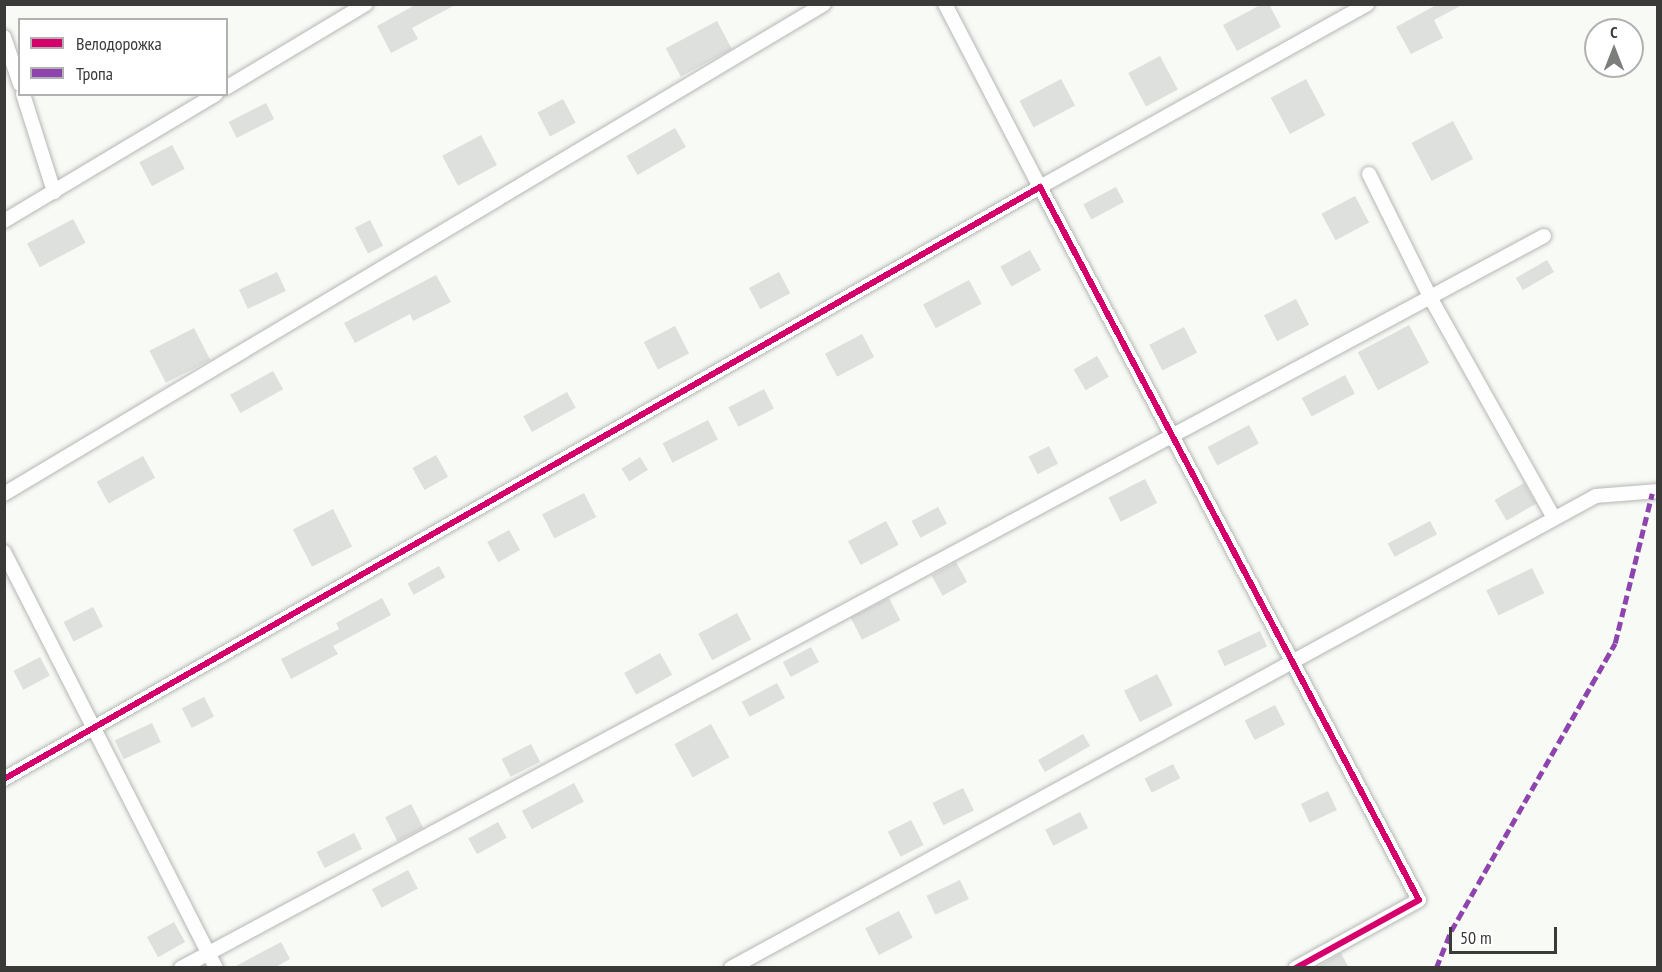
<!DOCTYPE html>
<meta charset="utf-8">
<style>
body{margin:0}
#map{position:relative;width:1662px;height:972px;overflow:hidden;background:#f8faf6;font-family:"PT Sans Narrow",sans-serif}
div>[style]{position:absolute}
.building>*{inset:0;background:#dee0de;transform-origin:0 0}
.roads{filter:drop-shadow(0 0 2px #b5b7b4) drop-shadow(0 0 2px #b5b7b4)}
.minor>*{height:14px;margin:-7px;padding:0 7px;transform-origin:7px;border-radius:7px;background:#fefefe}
.quiet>*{height:4.5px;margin-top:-2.25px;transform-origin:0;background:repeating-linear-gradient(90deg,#8e44ad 0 9px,transparent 0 13.5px)}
.cycleway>*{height:6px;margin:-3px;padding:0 3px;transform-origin:3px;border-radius:3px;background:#d6006c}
span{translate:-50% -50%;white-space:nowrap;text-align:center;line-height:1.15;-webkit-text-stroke:6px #fff;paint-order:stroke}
.frame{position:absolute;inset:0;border:6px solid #3a3b39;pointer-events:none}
.legend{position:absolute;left:18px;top:18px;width:210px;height:78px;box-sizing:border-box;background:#fff;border:2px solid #b0b1b0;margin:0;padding:8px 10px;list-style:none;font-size:18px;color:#3a3b39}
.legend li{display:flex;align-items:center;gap:12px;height:30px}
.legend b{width:30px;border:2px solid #b0b1b0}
.north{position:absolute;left:1584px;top:18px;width:60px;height:60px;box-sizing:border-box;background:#fff;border:2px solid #b0b1b0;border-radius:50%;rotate:0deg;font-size:16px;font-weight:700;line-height:24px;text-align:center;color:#3a3b39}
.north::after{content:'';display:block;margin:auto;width:21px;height:27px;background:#7c7e7b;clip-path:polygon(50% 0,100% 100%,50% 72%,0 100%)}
.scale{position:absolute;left:1449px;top:927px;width:108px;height:27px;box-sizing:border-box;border:3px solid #3a3b39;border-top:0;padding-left:8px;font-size:18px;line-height:21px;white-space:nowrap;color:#3a3b39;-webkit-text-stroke:4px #fff;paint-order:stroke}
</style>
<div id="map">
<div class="building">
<div style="clip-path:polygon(417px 4px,457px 4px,412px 28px,418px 39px,391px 53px,377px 26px)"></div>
<div style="clip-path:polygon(1262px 4px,1269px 4px,1281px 27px,1237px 51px,1223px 25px)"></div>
<div style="clip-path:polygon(1438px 4px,1464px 4px,1434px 20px,1443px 38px,1411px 54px,1396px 27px)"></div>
<div style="left:717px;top:21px;width:32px;height:58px;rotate:62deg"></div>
<div style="left:1160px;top:56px;width:38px;height:36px;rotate:62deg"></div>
<div style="left:1061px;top:79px;width:30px;height:47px;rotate:62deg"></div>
<div style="left:1306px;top:79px;width:41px;height:40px;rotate:62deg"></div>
<div style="left:563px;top:99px;width:27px;height:29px;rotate:62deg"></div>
<div style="left:266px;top:103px;width:18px;height:42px;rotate:63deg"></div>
<div style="left:1453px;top:121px;width:43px;height:47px;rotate:62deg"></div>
<div style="left:675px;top:128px;width:22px;height:56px;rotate:60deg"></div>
<div style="left:481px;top:135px;width:34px;height:44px;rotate:62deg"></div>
<div style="left:172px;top:145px;width:27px;height:37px;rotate:62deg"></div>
<div style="left:1116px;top:187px;width:17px;height:37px;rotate:62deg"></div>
<div style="left:1355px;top:196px;width:30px;height:38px;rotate:62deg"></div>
<div style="left:73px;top:219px;width:27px;height:52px;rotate:62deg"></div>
<div style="left:370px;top:220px;width:29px;height:17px;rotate:63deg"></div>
<div style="left:1030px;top:250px;width:23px;height:34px;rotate:61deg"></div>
<div style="left:1547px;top:260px;width:14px;height:36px;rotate:60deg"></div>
<div style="left:277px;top:272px;width:21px;height:42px;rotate:65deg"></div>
<div style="left:779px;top:272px;width:24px;height:34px;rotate:62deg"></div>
<div style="clip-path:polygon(436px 275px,451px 302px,413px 321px,410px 314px,355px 343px,344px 323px)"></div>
<div style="left:969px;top:280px;width:27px;height:52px;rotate:62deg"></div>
<div style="left:1296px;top:299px;width:29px;height:36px;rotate:63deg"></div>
<div style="left:1409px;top:325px;width:43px;height:58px;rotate:62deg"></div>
<div style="left:675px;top:326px;width:31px;height:35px;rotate:63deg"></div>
<div style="left:1184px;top:327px;width:29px;height:39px;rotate:63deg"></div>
<div style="left:194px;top:328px;width:36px;height:50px;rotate:63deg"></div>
<div style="left:862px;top:334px;width:26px;height:42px;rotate:62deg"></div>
<div style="left:1097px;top:356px;width:24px;height:27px;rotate:60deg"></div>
<div style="left:273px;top:371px;width:21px;height:49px;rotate:61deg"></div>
<div style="left:1345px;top:375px;width:21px;height:49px;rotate:62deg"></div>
<div style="left:764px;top:389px;width:22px;height:40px;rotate:63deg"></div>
<div style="left:567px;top:392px;width:18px;height:50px;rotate:61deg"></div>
<div style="left:708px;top:420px;width:22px;height:51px;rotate:63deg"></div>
<div style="left:1249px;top:425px;width:21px;height:47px;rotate:62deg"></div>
<div style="left:1049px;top:446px;width:20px;height:23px;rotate:63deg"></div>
<div style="left:436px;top:455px;width:25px;height:27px;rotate:61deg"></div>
<div style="left:143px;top:456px;width:25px;height:53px;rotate:61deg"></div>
<div style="left:640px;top:457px;width:15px;height:22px;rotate:58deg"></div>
<div style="left:1145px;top:479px;width:27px;height:41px;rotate:63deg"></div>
<div style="left:1524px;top:483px;width:24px;height:34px;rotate:60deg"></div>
<div style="left:584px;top:493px;width:27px;height:47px;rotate:63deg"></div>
<div style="left:938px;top:507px;width:19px;height:30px;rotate:62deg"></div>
<div style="left:333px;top:509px;width:42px;height:45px;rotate:63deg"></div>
<div style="left:886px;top:521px;width:27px;height:43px;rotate:62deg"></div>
<div style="left:1430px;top:521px;width:15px;height:48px;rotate:62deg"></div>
<div style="left:509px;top:530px;width:23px;height:25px;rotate:61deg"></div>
<div style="left:956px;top:562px;width:23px;height:28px;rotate:61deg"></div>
<div style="left:439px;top:566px;width:13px;height:36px;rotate:61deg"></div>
<div style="left:1532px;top:568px;width:28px;height:51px;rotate:64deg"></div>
<div style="clip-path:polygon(382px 598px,391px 615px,333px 646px,338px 654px,291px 679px,281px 659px,339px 629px,336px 623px)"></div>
<div style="left:889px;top:598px;width:25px;height:43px;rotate:63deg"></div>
<div style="left:93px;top:607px;width:22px;height:33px;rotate:63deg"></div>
<div style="left:737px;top:613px;width:30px;height:44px;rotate:62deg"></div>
<div style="left:1260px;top:631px;width:17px;height:47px;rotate:65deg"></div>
<div style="left:811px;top:647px;width:17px;height:32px;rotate:62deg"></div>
<div style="left:660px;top:653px;width:25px;height:41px;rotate:61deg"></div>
<div style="left:40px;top:657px;width:21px;height:30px;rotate:62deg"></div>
<div style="left:1157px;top:674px;width:35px;height:37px;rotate:63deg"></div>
<div style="left:777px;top:683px;width:17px;height:40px;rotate:62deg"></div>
<div style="left:204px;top:697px;width:22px;height:25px;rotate:63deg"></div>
<div style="left:1275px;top:705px;width:22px;height:34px;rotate:63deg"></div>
<div style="left:152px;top:723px;width:21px;height:41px;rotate:65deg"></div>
<div style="left:711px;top:724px;width:38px;height:42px;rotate:61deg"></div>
<div style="left:1083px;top:734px;width:14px;height:52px;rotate:60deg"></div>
<div style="left:531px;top:744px;width:20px;height:33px;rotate:63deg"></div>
<div style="left:1173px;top:764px;width:16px;height:32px;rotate:63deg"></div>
<div style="left:574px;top:783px;width:21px;height:59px;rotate:62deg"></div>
<div style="left:963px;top:788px;width:25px;height:34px;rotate:64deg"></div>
<div style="left:1328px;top:791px;width:21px;height:30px;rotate:65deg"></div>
<div style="left:411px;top:804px;width:27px;height:29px;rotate:63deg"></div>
<div style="left:1080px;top:812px;width:18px;height:39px;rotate:63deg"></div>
<div style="left:911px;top:820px;width:28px;height:26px;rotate:63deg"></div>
<div style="left:498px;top:822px;width:18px;height:34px;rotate:61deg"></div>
<div style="left:354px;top:833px;width:18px;height:42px;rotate:63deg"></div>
<div style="left:408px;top:870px;width:21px;height:41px;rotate:62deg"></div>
<div style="left:960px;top:880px;width:21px;height:37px;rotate:65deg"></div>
<div style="left:899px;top:911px;width:30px;height:38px;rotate:63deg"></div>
<div style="left:174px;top:922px;width:23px;height:31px;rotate:61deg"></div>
<div style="clip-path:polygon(281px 942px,290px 959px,274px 968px,232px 968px)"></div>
<div style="clip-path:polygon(1341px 953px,1349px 968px,1316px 968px)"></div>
</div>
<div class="roads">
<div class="minor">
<div style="left:945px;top:4px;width:206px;rotate:62.6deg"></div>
<div style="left:1040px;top:187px;width:375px;rotate:-29.2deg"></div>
<div style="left:4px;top:37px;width:50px;rotate:71.2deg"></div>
<div style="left:226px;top:88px;width:163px;rotate:-31deg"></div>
<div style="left:23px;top:94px;width:103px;rotate:72.4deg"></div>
<div style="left:1369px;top:174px;width:137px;rotate:63.6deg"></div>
<div style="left:1430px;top:297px;width:253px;rotate:60.7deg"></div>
<div style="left:4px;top:221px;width:247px;rotate:-30.9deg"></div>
<div style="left:4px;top:494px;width:955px;rotate:-30.86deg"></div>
<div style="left:4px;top:552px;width:467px;rotate:63deg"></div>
<div style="left:4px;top:779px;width:1193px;rotate:-29.74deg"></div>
<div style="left:1040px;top:187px;width:807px;rotate:62.01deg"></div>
<div style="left:1419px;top:900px;width:141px;rotate:151.1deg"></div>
<div style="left:181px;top:968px;width:1547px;rotate:-28.24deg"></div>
<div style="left:731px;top:968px;width:985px;rotate:-28.62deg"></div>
<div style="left:1596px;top:496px;width:62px;rotate:-4.6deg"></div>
</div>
</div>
<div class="quiet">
<div style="left:1436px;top:968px;width:40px;rotate:-68deg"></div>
<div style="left:1451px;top:931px;width:331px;rotate:-60.3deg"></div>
<div style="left:1615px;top:643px;width:154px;rotate:-76.1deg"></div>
</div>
<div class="cycleway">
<div style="left:4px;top:779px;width:1193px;rotate:-29.74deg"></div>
<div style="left:1040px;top:187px;width:807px;rotate:62.01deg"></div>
<div style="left:1419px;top:900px;width:141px;rotate:151.1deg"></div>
</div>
<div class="frame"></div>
<ul class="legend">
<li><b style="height:8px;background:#d6006c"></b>Велодорожка</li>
<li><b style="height:8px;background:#8e44ad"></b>Тропа</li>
</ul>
<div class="north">С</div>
<div class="scale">50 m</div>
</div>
